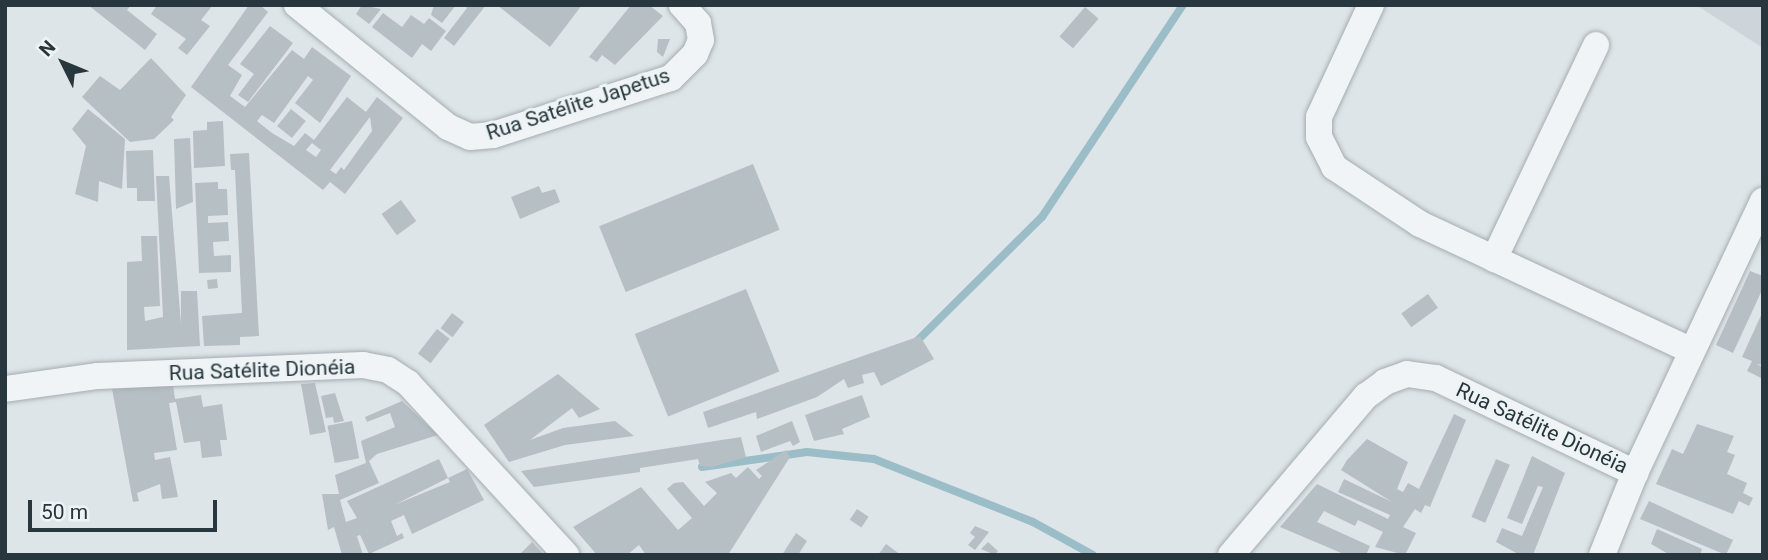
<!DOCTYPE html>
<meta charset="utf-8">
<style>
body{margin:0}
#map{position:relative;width:1768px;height:560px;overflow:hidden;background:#dee5e8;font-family:Roboto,sans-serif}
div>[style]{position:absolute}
.built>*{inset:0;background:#cdd5da}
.stream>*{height:8px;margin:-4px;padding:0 4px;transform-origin:4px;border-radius:4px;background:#9abdc7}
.building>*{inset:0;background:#b6bfc4;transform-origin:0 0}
.roads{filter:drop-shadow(0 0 2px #a4adb2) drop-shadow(0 0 2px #a4adb2)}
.street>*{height:26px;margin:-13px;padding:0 13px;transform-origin:13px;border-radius:13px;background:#f1f4f6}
span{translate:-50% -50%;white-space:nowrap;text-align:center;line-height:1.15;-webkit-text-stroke:6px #eef3f5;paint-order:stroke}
.street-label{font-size:21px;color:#28373e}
.frame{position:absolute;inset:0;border:7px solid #28373e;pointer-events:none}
.north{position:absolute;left:28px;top:28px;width:70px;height:70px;-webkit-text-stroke:5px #eef3f5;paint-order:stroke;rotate:313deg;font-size:19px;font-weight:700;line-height:28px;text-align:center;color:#28373e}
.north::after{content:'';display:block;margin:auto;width:24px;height:32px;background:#28373e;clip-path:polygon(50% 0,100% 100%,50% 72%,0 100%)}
.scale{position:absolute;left:28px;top:500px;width:189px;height:32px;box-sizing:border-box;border:4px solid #28373e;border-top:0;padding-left:9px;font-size:21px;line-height:24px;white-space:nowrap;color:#28373e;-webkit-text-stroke:5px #eef3f5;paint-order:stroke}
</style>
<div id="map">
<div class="built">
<div style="clip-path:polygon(1696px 5px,1763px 5px,1763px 48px)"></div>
</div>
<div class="stream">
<div style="left:914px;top:344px;width:180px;rotate:-44.8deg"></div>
<div style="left:1042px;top:217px;width:255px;rotate:-56.4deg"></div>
<div style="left:702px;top:467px;width:106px;rotate:-8.1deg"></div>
<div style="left:807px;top:452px;width:67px;rotate:6deg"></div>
<div style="left:874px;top:459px;width:171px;rotate:21.6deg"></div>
<div style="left:1033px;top:522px;width:68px;rotate:28.8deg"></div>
</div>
<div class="building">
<div style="clip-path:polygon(88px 5px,131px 5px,127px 10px,157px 34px,145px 50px)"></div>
<div style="clip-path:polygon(157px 5px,213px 5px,201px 20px,210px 26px,187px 55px,178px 48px,186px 39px,151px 14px)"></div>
<div style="clip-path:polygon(evenodd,249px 5px,260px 5px,268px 12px,228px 65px,242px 75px,230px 96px,245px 107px,292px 50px,304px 59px,312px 47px,351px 76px,320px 123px,295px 103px,313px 80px,308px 76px,274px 123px,262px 115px,257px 121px,272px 133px,294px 146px,305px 133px,314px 140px,347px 97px,366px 112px,377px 97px,403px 118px,345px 194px,330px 182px,323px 190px,191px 87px,249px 5px,370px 117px,372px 131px,344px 170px,341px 167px,336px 174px,330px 170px,370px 117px,249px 5px,312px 143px,321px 150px,316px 157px,306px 150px,312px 143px)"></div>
<div style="clip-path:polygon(362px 5px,381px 9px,369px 24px,356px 14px)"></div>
<div style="clip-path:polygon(434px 5px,456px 5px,442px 23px,431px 15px)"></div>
<div style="clip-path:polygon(464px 5px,486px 5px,454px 46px,444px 38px,467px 8px)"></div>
<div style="clip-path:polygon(497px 5px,582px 5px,550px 47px)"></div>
<div style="clip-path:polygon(631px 5px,649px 5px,663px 16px,615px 65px,602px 55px,597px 62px,589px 57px)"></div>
<div style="left:1085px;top:7px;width:18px;height:39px;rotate:41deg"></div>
<div style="clip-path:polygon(383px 13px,402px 27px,411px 15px,424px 24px,429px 18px,446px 31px,431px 51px,422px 44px,412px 58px,372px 27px)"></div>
<div style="clip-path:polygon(270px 26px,293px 43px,248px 102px,238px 95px,254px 74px,240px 64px)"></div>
<div style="clip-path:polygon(658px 39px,670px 39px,663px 57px,657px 52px)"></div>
<div style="clip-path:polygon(151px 58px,186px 95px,171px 117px,174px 120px,154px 139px,130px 142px,82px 97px,100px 76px,120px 90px)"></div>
<div style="clip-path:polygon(88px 109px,125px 139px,122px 189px,99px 181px,98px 202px,75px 194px,86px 146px,72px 129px)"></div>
<div style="left:291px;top:109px;width:19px;height:22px;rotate:39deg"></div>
<div style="clip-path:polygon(223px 121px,225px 166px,194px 168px,193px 131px,207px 130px,207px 122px)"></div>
<div style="clip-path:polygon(190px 138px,193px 202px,176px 209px,174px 139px)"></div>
<div style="clip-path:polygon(153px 150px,155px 201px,137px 201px,137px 188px,127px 188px,126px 151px)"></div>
<div style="clip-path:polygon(249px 153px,259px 336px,240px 337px,240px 345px,204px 346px,202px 316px,242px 313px,235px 170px,231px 170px,230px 154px)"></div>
<div style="left:753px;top:164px;width:71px;height:166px;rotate:68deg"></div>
<div style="clip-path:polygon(156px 176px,169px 176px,181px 324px,181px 291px,197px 291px,200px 346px,127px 350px,127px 262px,142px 261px,141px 236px,157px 236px,160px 306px,144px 307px,145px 321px,163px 317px)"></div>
<div style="clip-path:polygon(218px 182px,218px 189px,227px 189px,228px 215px,208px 216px,208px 223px,228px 222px,229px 241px,213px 242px,214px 256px,231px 255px,231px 272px,199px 273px,195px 183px)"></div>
<div style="clip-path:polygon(539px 186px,542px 193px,555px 189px,560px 202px,520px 219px,511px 197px)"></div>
<div style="left:401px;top:200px;width:26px;height:24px;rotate:54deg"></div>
<div style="clip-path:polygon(1750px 271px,1763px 276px,1763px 288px,1733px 353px,1716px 345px)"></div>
<div style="left:217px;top:279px;width:9px;height:10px;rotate:84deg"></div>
<div style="left:746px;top:289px;width:89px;height:120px;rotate:68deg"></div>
<div style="left:1428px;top:294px;width:17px;height:33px;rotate:54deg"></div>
<div style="clip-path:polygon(1763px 311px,1763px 365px,1756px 364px,1763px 367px,1763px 379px,1747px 371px,1752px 361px,1742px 357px)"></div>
<div style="left:452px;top:313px;width:15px;height:19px;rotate:37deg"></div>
<div style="left:437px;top:329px;width:16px;height:31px;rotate:38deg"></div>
<div style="clip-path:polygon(920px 336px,934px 359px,881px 386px,874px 372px,862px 375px,864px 383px,848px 388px,844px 379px,817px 397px,757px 419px,756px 412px,708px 428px,703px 412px)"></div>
<div style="clip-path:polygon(558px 374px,600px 409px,579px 418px,572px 408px,530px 440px,563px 428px,615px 421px,634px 436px,565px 445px,509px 462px,484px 425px)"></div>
<div style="clip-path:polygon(315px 383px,326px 432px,310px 435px,301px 384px)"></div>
<div style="clip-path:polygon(173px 385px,175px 399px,201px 395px,203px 407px,222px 404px,227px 440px,220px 440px,222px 456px,202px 458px,200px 441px,184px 443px,176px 402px,169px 403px,177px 450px,154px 453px,155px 460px,170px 457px,178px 497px,162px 499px,160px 484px,137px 493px,139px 501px,133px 502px,112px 389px)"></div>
<div style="clip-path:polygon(335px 393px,344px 421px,334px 423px,333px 417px,326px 418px,321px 396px)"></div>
<div style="clip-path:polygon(862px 395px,870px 417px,842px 429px,844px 434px,814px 441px,805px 415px)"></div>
<div style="clip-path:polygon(402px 401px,438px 435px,377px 454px,369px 461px,379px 483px,340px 500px,346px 522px,357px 518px,347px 501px,439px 459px,448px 478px,394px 505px,450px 482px,448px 478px,467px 469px,484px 500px,412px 534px,404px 515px,391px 521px,397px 536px,402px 533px,404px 538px,369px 554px,360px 535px,357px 536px,363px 555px,342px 555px,334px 527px,328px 530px,322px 494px,339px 494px,335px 475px,366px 463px,361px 441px,395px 427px,390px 413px,367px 422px,365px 417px)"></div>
<div style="clip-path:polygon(1454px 414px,1466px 420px,1430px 507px,1425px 505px,1421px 513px,1415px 509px,1403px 527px,1416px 533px,1405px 555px,1375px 547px,1383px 532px,1358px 520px,1355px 526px,1324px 511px,1317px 522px,1370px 546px,1366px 555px,1346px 555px,1280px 527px,1317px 484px,1388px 519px,1390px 515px,1338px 492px,1344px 479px,1392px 502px,1341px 470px,1347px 460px,1367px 439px,1408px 462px,1397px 489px,1403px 492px,1408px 483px,1419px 489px)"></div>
<div style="left:352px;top:421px;width:38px;height:25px;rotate:79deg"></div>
<div style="clip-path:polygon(792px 421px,800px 442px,793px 446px,790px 441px,761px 452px,756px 436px)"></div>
<div style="clip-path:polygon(1697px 424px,1734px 436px,1727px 452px,1735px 455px,1727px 474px,1747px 483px,1743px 493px,1753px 498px,1749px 506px,1739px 501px,1733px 514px,1656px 484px,1672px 449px,1683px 454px)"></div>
<div style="clip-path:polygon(741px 437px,746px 457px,712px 467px,700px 466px,698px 459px,640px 468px,640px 472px,534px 487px,521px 471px)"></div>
<div style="clip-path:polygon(786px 450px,790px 457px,728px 555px,646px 555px,639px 545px,627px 555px,597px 555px,573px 527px,641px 487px,678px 530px,692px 518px,667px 489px,674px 483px,683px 482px,704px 506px,717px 493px,705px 482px,731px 473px,736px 478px,748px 467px,759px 479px,762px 476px,756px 470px)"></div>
<div style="clip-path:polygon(1532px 456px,1565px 473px,1533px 555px,1520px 555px,1496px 542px,1502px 528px,1522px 536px,1543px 487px,1538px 486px,1522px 524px,1507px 518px)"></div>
<div style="left:1496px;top:459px;width:15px;height:63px;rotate:23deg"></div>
<div style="clip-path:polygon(1649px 501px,1733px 540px,1726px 555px,1640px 519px)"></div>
<div style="left:857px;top:509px;width:14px;height:13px;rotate:34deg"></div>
<div style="clip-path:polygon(975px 526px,989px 532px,975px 550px,968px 545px,975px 537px,970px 533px)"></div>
<div style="clip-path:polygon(1657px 529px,1702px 549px,1700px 555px,1670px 555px,1651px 544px)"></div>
<div style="clip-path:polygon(796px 533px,807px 541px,798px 555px,782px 555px)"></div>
<div style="clip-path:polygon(532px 542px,544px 555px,519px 555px)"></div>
<div style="clip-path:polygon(988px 542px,998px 551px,995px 555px,981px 549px)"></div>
<div style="clip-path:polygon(886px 544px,901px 555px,878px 555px)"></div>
</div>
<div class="roads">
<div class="street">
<div style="left:297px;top:5px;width:194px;rotate:38.9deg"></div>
<div style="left:448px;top:127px;width:24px;rotate:24deg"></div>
<div style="left:470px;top:137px;width:23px;rotate:-5deg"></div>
<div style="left:493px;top:135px;width:187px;rotate:-17.8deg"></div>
<div style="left:671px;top:78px;width:34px;rotate:-45deg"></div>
<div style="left:695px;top:54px;width:15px;rotate:-67deg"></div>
<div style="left:701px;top:40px;width:17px;rotate:-100deg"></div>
<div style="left:698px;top:23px;width:24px;rotate:-132deg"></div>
<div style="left:1371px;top:5px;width:123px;rotate:114.9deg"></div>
<div style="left:1319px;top:117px;width:20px;rotate:90deg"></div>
<div style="left:1319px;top:137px;width:34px;rotate:63deg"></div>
<div style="left:1334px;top:167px;width:103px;rotate:33.5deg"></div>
<div style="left:1420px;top:224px;width:298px;rotate:25deg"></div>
<div style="left:1494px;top:259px;width:237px;rotate:-64.5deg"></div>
<div style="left:5px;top:389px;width:94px;rotate:-8deg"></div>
<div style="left:98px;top:376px;width:265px;rotate:-2.4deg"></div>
<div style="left:363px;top:365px;width:25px;rotate:11deg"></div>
<div style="left:388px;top:370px;width:24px;rotate:33deg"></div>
<div style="left:408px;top:383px;width:234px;rotate:47.4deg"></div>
<div style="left:1231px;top:555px;width:209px;rotate:-49.7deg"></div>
<div style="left:1366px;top:396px;width:24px;rotate:-36deg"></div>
<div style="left:1385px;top:382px;width:23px;rotate:-20deg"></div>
<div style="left:1407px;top:374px;width:29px;rotate:8deg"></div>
<div style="left:1436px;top:378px;width:221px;rotate:25.5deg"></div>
<div style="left:1635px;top:473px;width:301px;rotate:-64.8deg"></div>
<div style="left:1602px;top:555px;width:88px;rotate:-68.1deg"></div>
</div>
</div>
<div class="street-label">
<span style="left:578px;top:104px;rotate:-18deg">Rua Satélite Japetus</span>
<span style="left:262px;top:370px;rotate:-2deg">Rua Satélite Dionéia</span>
<span style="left:1542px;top:428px;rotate:25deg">Rua Satélite Dionéia</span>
</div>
<div class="frame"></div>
<div class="north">N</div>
<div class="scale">50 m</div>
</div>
